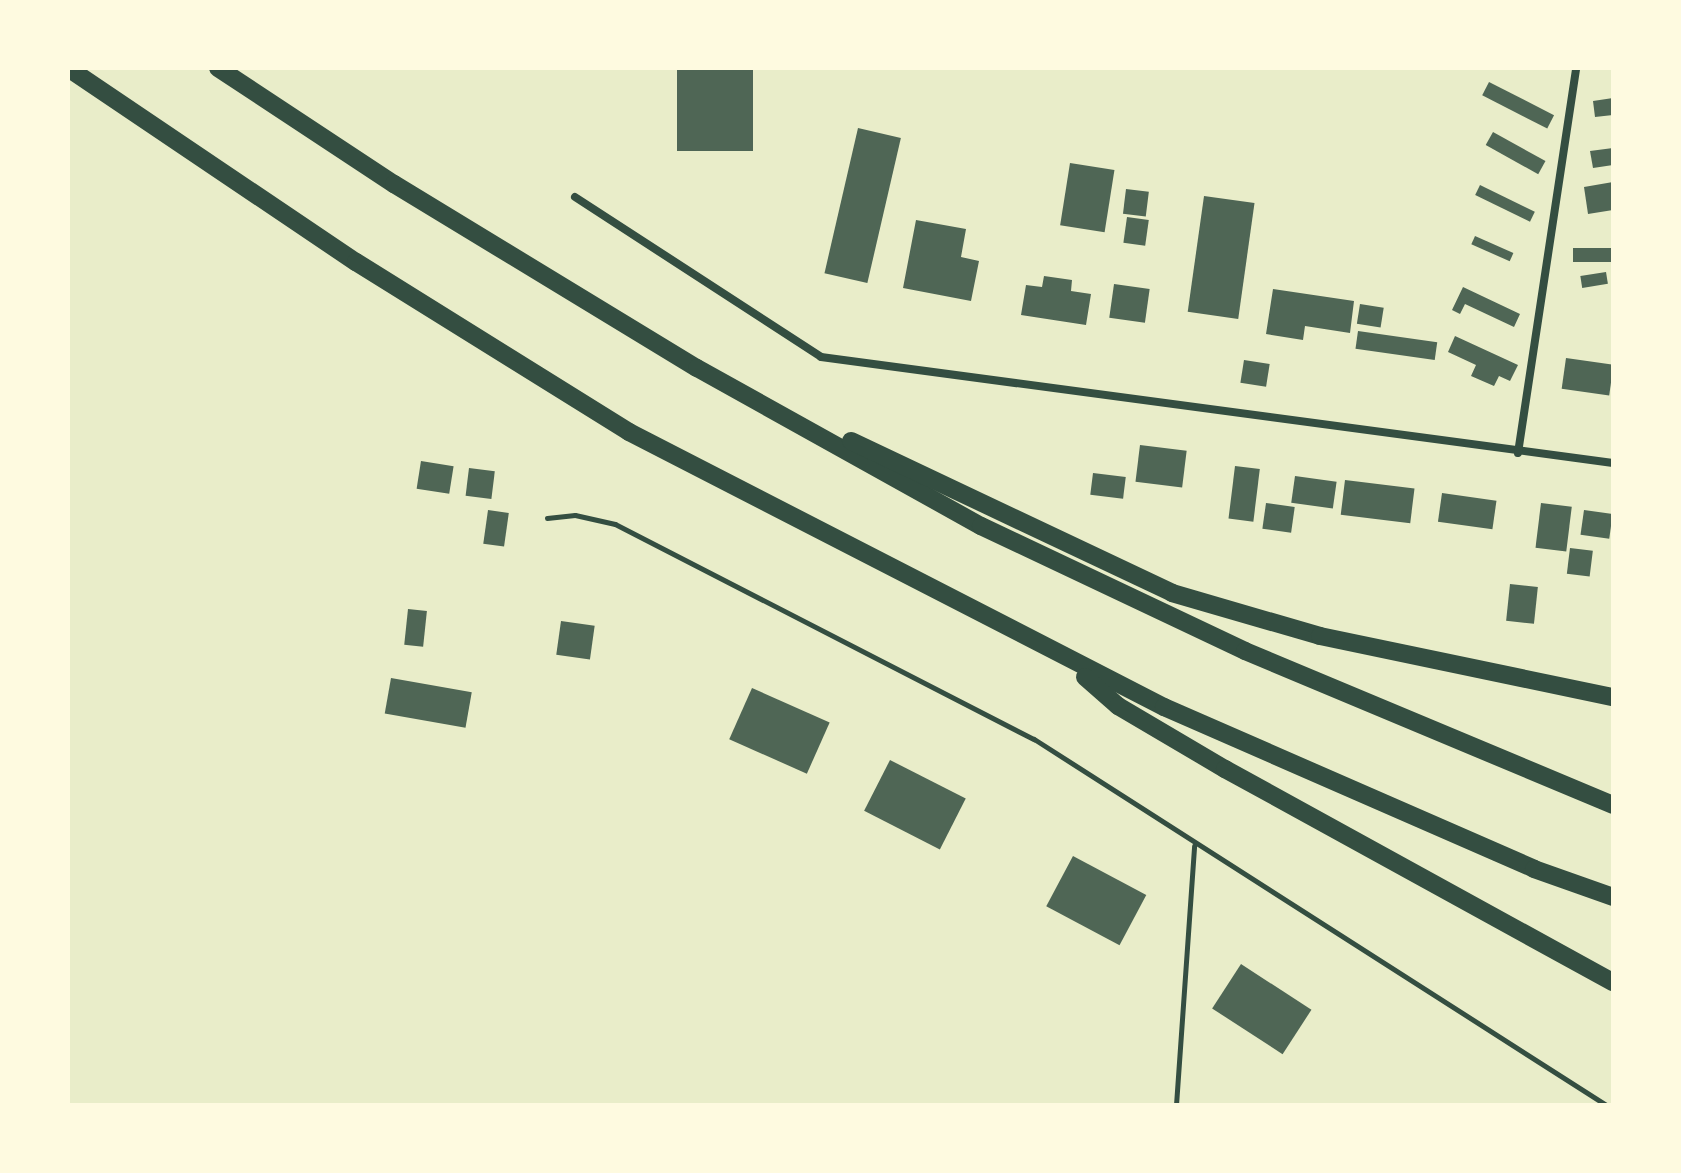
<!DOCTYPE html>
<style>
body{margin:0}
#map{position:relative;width:1681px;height:1173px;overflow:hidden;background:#e9edc9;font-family:Quicksand,sans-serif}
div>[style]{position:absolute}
.building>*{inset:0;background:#4f6655;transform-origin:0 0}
.service>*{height:5px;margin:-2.5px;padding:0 2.5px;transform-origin:2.5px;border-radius:2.5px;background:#344e41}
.minor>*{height:8px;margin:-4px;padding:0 4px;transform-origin:4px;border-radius:4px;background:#344e41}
.motorway>*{height:18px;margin:-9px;padding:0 9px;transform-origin:9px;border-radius:9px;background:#344e41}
span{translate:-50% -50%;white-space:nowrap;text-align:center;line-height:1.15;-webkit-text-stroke:6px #fefae0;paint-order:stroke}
.frame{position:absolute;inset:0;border:70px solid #fefae0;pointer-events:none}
</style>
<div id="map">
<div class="building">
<div style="left:677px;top:68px;width:76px;height:83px"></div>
<div style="left:1489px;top:82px;width:73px;height:15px;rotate:27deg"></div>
<div style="clip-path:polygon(1613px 98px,1613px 115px,1595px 117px,1593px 101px)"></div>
<div style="left:858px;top:128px;width:44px;height:149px;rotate:13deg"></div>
<div style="left:1493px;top:132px;width:60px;height:15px;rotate:29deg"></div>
<div style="clip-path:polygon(1613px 148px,1613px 165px,1593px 168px,1590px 151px)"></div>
<div style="left:1070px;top:163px;width:45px;height:63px;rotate:9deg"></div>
<div style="clip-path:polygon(1613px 182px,1613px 210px,1588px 214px,1584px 187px)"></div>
<div style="left:1480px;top:185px;width:61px;height:11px;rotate:26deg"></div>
<div style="left:1126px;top:189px;width:23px;height:25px;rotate:7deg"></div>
<div style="left:1204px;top:196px;width:51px;height:117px;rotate:8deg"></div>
<div style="left:1127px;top:217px;width:22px;height:26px;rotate:8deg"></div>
<div style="clip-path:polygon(916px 220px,966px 229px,961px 257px,979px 261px,971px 301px,903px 288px)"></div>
<div style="left:1475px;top:236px;width:42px;height:9px;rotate:24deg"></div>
<div style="left:1613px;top:248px;width:14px;height:40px;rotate:90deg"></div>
<div style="left:1606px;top:272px;width:12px;height:26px;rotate:81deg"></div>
<div style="clip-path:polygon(1044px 276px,1072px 280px,1071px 291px,1091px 294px,1086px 325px,1021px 315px,1026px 285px,1042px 287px)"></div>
<div style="left:1114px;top:284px;width:36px;height:34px;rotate:8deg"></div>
<div style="clip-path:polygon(1463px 287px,1520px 314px,1514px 327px,1465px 304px,1460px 314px,1452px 310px)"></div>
<div style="clip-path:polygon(1273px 289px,1354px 301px,1350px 333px,1305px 326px,1303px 340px,1266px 334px)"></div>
<div style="left:1360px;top:304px;width:24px;height:20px;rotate:9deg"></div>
<div style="left:1358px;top:331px;width:80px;height:18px;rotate:8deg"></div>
<div style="clip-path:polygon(1455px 336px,1518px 365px,1510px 381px,1499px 376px,1494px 386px,1471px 376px,1476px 365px,1448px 352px)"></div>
<div style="left:1566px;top:358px;width:48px;height:31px;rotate:8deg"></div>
<div style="left:1244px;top:360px;width:26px;height:23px;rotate:9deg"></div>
<div style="left:1140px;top:445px;width:47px;height:37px;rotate:7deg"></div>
<div style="left:421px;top:461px;width:33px;height:28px;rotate:9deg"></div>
<div style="left:1235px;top:466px;width:25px;height:53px;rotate:7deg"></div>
<div style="left:469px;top:468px;width:26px;height:28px;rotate:7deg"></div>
<div style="left:1093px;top:473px;width:33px;height:22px;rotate:7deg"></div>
<div style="left:1295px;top:476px;width:42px;height:27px;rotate:8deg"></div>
<div style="left:1345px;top:480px;width:70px;height:35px;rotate:7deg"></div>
<div style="left:1442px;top:493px;width:55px;height:29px;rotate:8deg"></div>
<div style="left:1266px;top:503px;width:29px;height:26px;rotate:8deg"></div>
<div style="left:1541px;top:503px;width:31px;height:45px;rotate:7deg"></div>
<div style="left:488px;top:510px;width:21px;height:34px;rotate:8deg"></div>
<div style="left:1584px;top:510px;width:29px;height:25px;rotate:8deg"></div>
<div style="left:1570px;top:548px;width:23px;height:26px;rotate:7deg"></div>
<div style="left:1510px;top:584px;width:28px;height:37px;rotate:6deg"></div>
<div style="left:408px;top:609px;width:19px;height:36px;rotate:6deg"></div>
<div style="left:561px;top:621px;width:34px;height:34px;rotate:8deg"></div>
<div style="left:391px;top:678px;width:82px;height:36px;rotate:10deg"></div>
<div style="left:752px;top:688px;width:85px;height:56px;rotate:24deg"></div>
<div style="left:890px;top:760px;width:85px;height:57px;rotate:27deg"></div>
<div style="left:1073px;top:856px;width:83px;height:57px;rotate:28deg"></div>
<div style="left:1241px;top:964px;width:84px;height:53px;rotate:33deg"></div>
</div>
<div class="service">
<div style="left:547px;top:518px;width:28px;rotate:-6deg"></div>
<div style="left:575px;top:515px;width:41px;rotate:12.7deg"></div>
<div style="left:615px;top:524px;width:471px;rotate:27.2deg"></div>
<div style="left:1034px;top:739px;width:679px;rotate:32.61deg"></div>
<div style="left:1176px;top:1105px;width:260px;rotate:-86deg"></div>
</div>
<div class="minor">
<div style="left:575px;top:197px;width:293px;rotate:33deg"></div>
<div style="left:821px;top:357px;width:799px;rotate:7.62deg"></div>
<div style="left:1518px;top:453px;width:389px;rotate:-81.4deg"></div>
</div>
<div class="motorway">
<div style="left:68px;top:68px;width:347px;rotate:34deg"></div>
<div style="left:356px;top:262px;width:322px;rotate:31.9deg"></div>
<div style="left:629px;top:432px;width:602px;rotate:27.2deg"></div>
<div style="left:1164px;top:707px;width:404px;rotate:23.6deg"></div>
<div style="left:1534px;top:869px;width:84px;rotate:19.5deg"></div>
<div style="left:218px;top:68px;width:211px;rotate:33.4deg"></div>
<div style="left:394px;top:184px;width:354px;rotate:31.3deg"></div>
<div style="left:697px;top:368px;width:325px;rotate:29.1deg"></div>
<div style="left:981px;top:526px;width:292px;rotate:25.3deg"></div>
<div style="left:1245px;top:651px;width:399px;rotate:22.7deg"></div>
<div style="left:851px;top:441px;width:355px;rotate:25.3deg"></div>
<div style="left:1172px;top:593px;width:154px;rotate:16.2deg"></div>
<div style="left:1320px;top:636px;width:299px;rotate:11.8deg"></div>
<div style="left:1085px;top:677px;width:44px;rotate:41.3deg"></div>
<div style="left:1118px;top:706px;width:124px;rotate:30.5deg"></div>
<div style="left:1225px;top:769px;width:443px;rotate:28.8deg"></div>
</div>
<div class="frame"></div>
</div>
